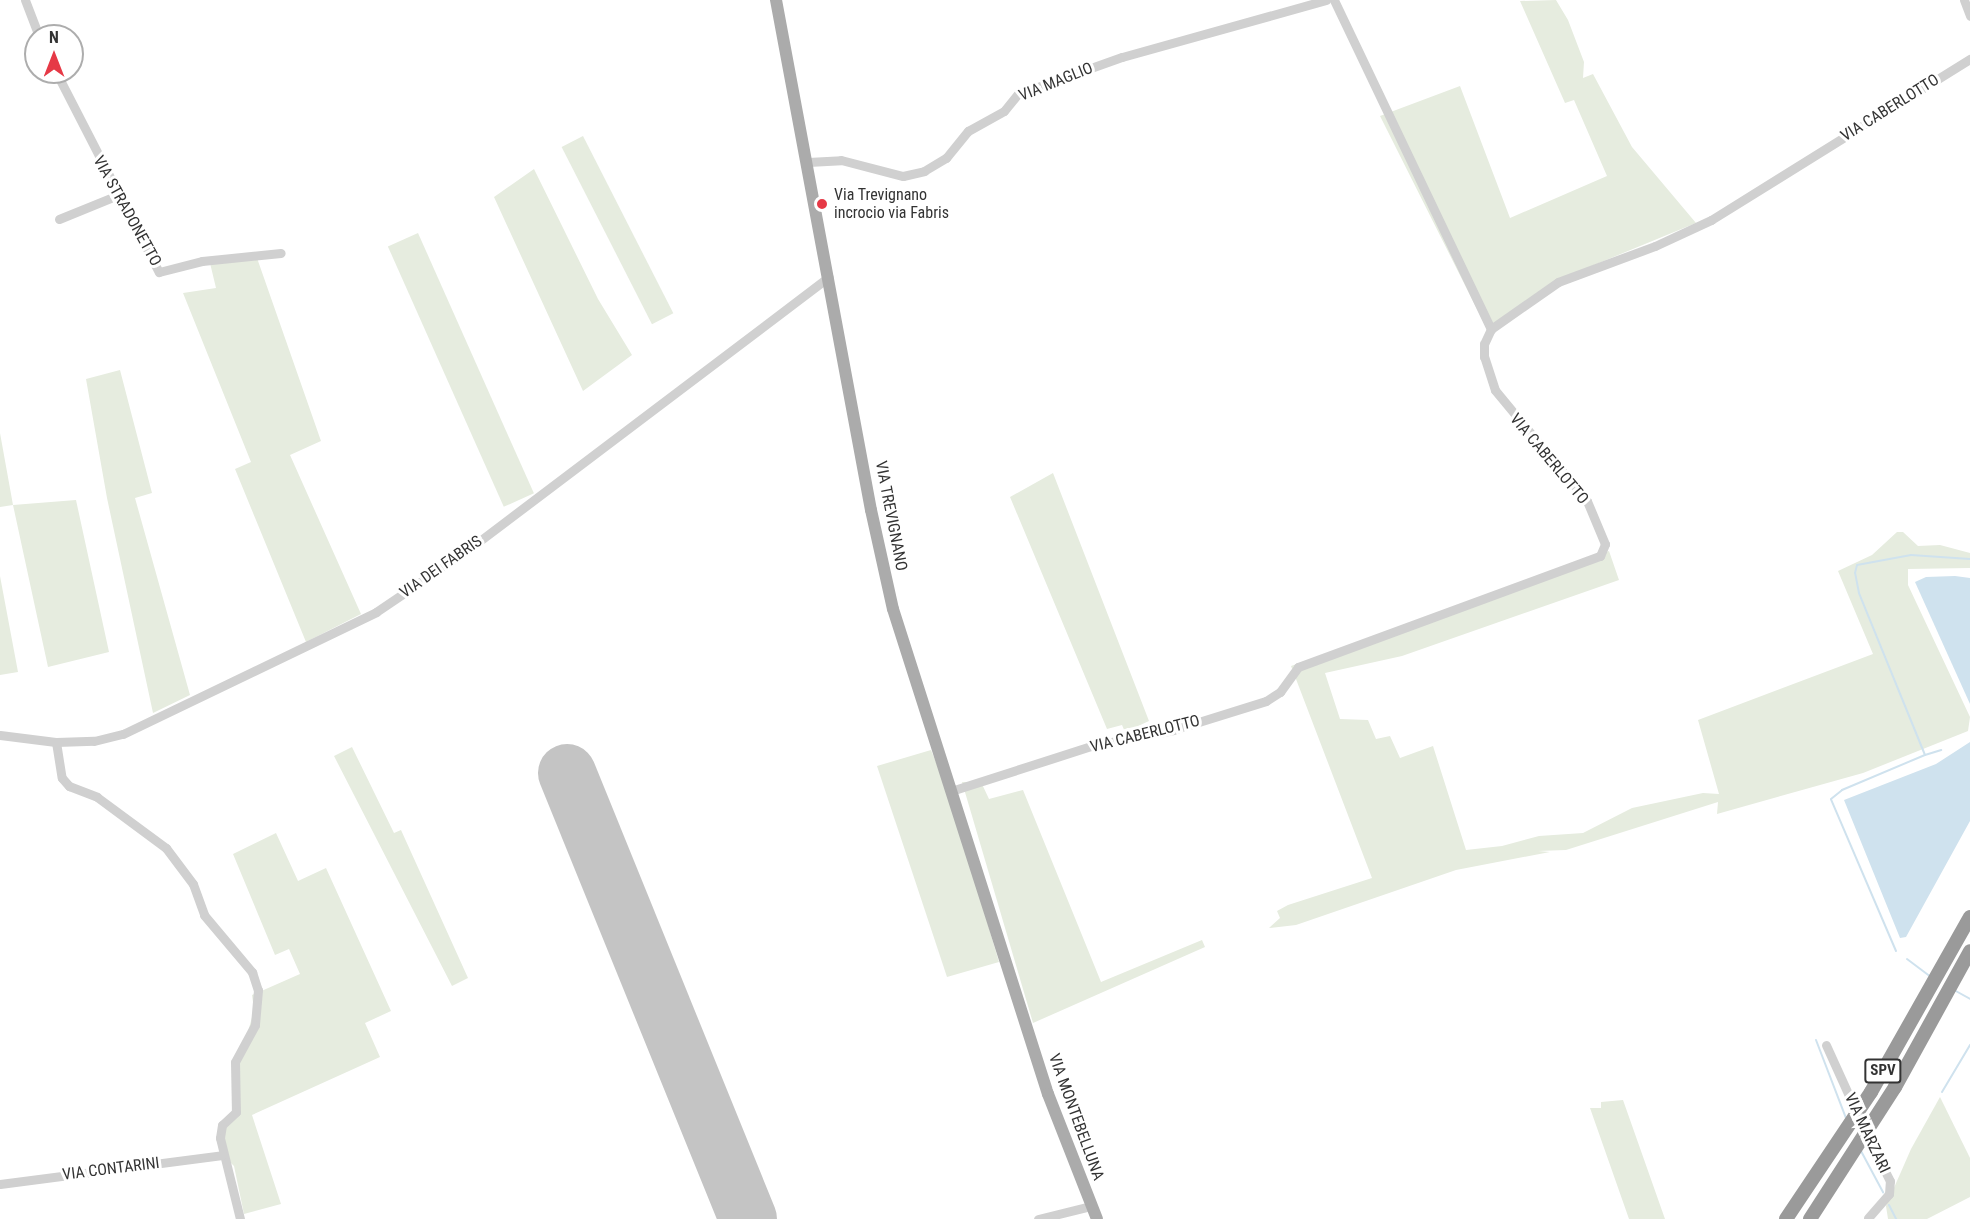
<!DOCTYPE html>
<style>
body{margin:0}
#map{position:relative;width:1970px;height:1219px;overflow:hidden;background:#fff;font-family:"Roboto Condensed",sans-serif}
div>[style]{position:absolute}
.green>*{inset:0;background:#e6ecdf;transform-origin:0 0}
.water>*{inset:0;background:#cfe2ee}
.stream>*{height:2px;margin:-1px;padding:0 1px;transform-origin:1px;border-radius:1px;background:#cfe2ee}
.runway>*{height:58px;margin:-29px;padding:0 29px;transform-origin:29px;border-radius:29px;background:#c4c4c4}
.minor>*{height:9px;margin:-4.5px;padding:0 4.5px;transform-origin:4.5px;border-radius:4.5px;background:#d0d0d0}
.major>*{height:12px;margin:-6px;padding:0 6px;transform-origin:6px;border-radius:6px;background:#ababab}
.highway>*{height:14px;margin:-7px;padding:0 7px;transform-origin:7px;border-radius:7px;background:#9a9a9a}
.minor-bridge>*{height:9px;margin:-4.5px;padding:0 4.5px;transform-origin:4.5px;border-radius:4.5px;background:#d0d0d0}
.dots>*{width:16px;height:16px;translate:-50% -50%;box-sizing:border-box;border:3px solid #fff;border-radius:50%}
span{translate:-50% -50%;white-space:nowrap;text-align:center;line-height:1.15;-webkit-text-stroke:6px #fff;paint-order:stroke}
.shield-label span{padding:2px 4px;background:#fff;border:2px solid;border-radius:4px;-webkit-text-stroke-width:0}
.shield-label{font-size:15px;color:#333;font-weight:700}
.street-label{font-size:16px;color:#333}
.poi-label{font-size:16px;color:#333}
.left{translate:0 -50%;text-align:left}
.north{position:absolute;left:24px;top:24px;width:60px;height:60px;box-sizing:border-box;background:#fff;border:2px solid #adadad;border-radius:50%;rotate:0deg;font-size:16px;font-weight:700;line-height:24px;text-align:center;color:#333}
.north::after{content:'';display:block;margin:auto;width:21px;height:27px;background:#e63946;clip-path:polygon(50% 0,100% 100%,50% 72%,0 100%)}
</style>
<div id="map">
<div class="green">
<div style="clip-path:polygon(1556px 0,1568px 20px,1584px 62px,1583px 78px,1593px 74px,1632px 147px,1696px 223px,1560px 279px,1487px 329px,1380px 116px,1460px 86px,1510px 218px,1607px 176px,1574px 100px,1565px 103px,1520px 1px)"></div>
<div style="left:583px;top:136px;width:199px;height:24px;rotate:63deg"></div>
<div style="clip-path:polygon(534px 169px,598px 299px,632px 355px,583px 391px,494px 197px)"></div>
<div style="left:418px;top:233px;width:285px;height:33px;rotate:66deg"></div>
<div style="clip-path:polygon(257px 258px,321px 441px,290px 455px,361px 614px,306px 642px,235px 469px,251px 462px,183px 293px,216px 288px,210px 263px)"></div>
<div style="clip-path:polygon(120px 370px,152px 493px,135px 498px,190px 695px,153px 713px,107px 498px,86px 379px)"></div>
<div style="clip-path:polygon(0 433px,13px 505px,76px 500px,109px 652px,48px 667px,13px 505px,0 507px)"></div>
<div style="clip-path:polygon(1053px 473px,1149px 721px,1125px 732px,1122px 725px,1107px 729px,1010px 497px)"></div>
<div style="clip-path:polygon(1897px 532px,1903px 532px,1918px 546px,1940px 545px,1970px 553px,1970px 568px,1908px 569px,1908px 585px,1970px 717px,1968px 731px,1863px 773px,1717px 814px,1718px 802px,1566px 850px,1538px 851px,1550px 852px,1456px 870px,1296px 925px,1269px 928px,1280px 918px,1277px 911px,1288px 905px,1372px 878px,1291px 666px,1609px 551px,1619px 580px,1402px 656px,1325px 673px,1340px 719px,1368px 720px,1376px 739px,1390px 736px,1400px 758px,1433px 746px,1466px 850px,1502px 846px,1539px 836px,1583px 833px,1632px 808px,1703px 793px,1719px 794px,1698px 720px,1873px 654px,1838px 571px,1872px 555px)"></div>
<div style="clip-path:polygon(0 576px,18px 672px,0 675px)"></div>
<div style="clip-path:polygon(352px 747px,394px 833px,401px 830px,468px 978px,452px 986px,334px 756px)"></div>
<div style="clip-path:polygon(931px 750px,949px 794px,999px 962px,947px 977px,877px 766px)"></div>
<div style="clip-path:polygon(962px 782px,981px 782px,989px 799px,1023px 790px,1101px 982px,1202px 940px,1205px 947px,1033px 1023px)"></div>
<div style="clip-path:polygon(276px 833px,298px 881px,326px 868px,391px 1011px,365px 1023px,380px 1057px,252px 1115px,281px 1204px,244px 1214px,234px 1166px,222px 1154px,225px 1123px,236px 1110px,235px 1079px,254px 1010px,252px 995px,300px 974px,289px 949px,275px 955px,233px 854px)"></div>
<div style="clip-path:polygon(1940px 1097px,1970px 1158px,1970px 1197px,1927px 1219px,1888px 1219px,1886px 1206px,1911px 1149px)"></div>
<div style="clip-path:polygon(1623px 1100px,1665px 1219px,1629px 1219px,1590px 1108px,1601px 1108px,1601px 1102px)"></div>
</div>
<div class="water">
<div style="clip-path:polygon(1955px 576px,1970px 578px,1970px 704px,1915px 582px,1926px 577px)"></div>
<div style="clip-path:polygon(1970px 742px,1970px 821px,1906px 937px,1900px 938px,1844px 800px,1936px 764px)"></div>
</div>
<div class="stream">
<div style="left:1925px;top:755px;width:17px;rotate:-17deg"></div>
<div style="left:1896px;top:951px;width:165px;rotate:-113.2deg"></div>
<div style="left:1831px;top:799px;width:14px;rotate:-39deg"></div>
<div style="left:1842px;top:790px;width:90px;rotate:-22.9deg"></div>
<div style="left:1925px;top:755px;width:175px;rotate:-112.2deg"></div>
<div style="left:1859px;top:593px;width:20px;rotate:-101deg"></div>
<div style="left:1855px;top:573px;width:8px;rotate:-76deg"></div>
<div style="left:1857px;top:565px;width:55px;rotate:-10.5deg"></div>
<div style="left:1911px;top:555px;width:59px;rotate:3.9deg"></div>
<div style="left:1907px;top:959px;width:30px;rotate:37deg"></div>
<div style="left:1954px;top:990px;width:18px;rotate:29deg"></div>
<div style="left:1816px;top:1040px;width:84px;rotate:69deg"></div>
<div style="left:1942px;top:1092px;width:55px;rotate:-59.2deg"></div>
<div style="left:1861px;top:1151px;width:47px;rotate:61.8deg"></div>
<div style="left:1889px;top:1205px;width:16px;rotate:63deg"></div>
</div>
<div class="runway">
<div style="left:567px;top:773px;width:481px;rotate:67.9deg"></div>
</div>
<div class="minor">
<div style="left:25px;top:0;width:39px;rotate:69deg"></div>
<div style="left:1334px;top:0;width:365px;rotate:64.5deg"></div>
<div style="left:1964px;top:0;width:17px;rotate:69deg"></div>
<div style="left:56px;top:72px;width:225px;rotate:62.8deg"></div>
<div style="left:159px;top:272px;width:44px;rotate:-14.3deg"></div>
<div style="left:202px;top:261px;width:79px;rotate:-5.8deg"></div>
<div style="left:808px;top:162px;width:33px;rotate:-3deg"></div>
<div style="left:841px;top:160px;width:64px;rotate:14.5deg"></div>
<div style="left:903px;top:176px;width:22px;rotate:-13deg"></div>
<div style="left:924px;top:171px;width:26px;rotate:-31deg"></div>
<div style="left:946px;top:158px;width:35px;rotate:-51deg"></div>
<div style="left:968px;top:131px;width:41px;rotate:-29.1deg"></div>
<div style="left:1004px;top:111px;width:22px;rotate:-51deg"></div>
<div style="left:1018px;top:94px;width:110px;rotate:-19.6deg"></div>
<div style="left:1122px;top:57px;width:212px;rotate:-15.6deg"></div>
<div style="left:59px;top:219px;width:64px;rotate:-22.1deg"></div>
<div style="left:0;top:735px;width:56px;rotate:7.1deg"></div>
<div style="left:56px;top:742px;width:38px;rotate:-2deg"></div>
<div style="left:94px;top:741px;width:30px;rotate:-14deg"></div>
<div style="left:123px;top:734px;width:281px;rotate:-25.7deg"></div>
<div style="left:376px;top:612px;width:112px;rotate:-34.1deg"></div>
<div style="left:469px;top:549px;width:451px;rotate:-37.1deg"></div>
<div style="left:56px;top:742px;width:36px;rotate:81deg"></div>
<div style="left:62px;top:778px;width:11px;rotate:49deg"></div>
<div style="left:69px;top:786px;width:30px;rotate:21deg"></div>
<div style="left:97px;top:797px;width:86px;rotate:36.5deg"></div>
<div style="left:166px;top:848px;width:45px;rotate:53.1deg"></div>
<div style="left:193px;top:884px;width:33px;rotate:70deg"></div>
<div style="left:204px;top:915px;width:75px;rotate:49.9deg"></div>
<div style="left:252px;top:972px;width:19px;rotate:72deg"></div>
<div style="left:258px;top:990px;width:35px;rotate:95deg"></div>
<div style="left:255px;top:1025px;width:42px;rotate:118.4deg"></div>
<div style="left:235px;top:1062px;width:50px;rotate:88.9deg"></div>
<div style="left:236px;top:1112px;width:19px;rotate:137deg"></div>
<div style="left:222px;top:1125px;width:13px;rotate:99deg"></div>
<div style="left:220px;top:1138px;width:83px;rotate:76.1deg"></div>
<div style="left:951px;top:791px;width:147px;rotate:-17.8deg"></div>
<div style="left:1091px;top:746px;width:84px;rotate:-11deg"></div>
<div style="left:1173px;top:730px;width:97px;rotate:-17.3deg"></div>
<div style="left:1266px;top:701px;width:17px;rotate:-33deg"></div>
<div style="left:1280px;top:692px;width:31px;rotate:-54deg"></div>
<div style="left:1298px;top:667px;width:322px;rotate:-20.2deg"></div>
<div style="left:1600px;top:556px;width:13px;rotate:-67deg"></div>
<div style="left:1605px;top:544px;width:47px;rotate:-112.7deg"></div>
<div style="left:1587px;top:501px;width:144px;rotate:-129.7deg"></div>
<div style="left:1495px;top:390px;width:35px;rotate:-108deg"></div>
<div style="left:1484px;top:357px;width:13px;rotate:-90deg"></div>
<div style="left:1484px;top:344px;width:17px;rotate:-65deg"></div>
<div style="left:1491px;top:329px;width:82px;rotate:-35deg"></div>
<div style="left:1558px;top:282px;width:103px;rotate:-20.4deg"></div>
<div style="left:1655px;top:246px;width:62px;rotate:-24.9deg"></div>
<div style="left:1711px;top:220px;width:305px;rotate:-31.9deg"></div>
<div style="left:1826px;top:1045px;width:58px;rotate:65.6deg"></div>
<div style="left:0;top:1184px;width:224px;rotate:-7.4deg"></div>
<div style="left:1868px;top:1218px;width:32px;rotate:-49deg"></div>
<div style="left:1889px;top:1194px;width:13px;rotate:-86deg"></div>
<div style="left:1890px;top:1181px;width:31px;rotate:-117deg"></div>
<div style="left:1038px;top:1219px;width:55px;rotate:-13.8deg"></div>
</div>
<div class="major">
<div style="left:776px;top:0;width:519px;rotate:79.45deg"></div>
<div style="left:871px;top:510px;width:101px;rotate:77.5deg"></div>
<div style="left:893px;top:609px;width:509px;rotate:72.28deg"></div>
<div style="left:1048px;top:1094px;width:134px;rotate:68.6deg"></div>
</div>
<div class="highway">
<div style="left:1786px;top:1219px;width:153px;rotate:-56.2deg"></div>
<div style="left:1871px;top:1092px;width:201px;rotate:-60.5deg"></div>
<div style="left:1810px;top:1219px;width:157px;rotate:-57.2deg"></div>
<div style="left:1895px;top:1087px;width:155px;rotate:-61.1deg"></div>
</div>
<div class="minor-bridge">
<div style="left:1850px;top:1098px;width:61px;rotate:64.7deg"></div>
</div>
<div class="dots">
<div style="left:822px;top:204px;background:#e63946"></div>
</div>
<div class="shield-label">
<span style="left:1883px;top:1071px">SPV</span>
</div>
<div class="street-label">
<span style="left:1056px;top:82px;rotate:-22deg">VIA MAGLIO</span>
<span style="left:1890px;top:108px;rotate:-32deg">VIA CABERLOTTO</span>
<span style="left:127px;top:211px;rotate:61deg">VIA STRADONETTO</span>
<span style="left:1549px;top:459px;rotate:50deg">VIA CABERLOTTO</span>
<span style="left:891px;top:516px;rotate:79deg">VIA TREVIGNANO</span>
<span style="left:441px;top:567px;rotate:-35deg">VIA DEI FABRIS</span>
<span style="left:1145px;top:734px;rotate:-14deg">VIA CABERLOTTO</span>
<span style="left:1076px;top:1117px;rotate:70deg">VIA MONTEBELLUNA</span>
<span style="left:1867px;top:1133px;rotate:65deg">VIA MARZARI</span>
<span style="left:111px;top:1169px;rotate:-7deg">VIA CONTARINI</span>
</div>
<div class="poi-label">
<span class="left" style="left:834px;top:204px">Via Trevignano<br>incrocio via Fabris</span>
</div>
<div class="north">N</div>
</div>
